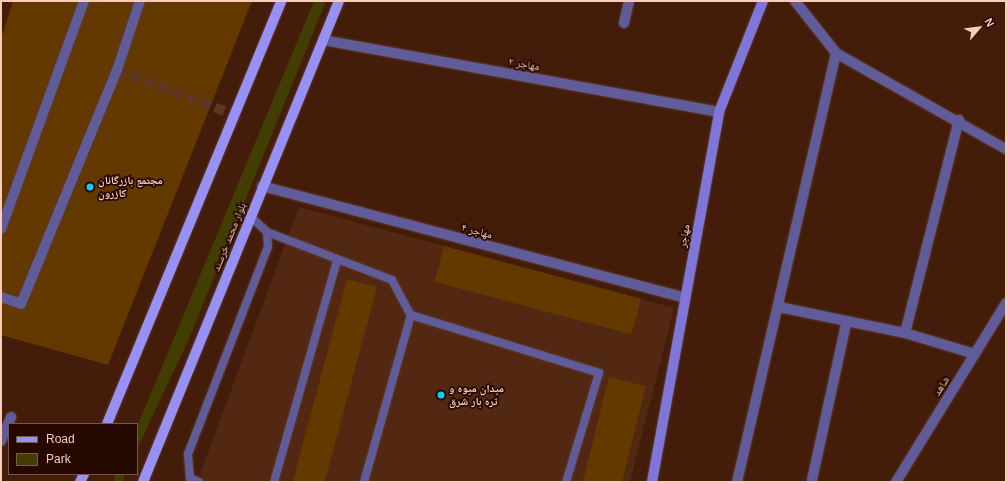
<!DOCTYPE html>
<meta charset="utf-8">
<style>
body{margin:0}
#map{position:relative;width:1007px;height:483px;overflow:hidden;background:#431d0a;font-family:Helvetica,"Noto Naskh Arabic",sans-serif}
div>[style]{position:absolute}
.built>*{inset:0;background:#522813}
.green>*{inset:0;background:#423d00}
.round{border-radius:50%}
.building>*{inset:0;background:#643900;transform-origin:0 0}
.street-tunnel>*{height:10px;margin-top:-5px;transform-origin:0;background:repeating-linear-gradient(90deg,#5e3724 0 10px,transparent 0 15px)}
.roads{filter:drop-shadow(0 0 1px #603926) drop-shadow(0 0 1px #603926)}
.lane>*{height:8px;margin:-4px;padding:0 4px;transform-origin:4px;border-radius:4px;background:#5f5c99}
.street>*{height:10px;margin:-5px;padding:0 5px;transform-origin:5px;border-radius:5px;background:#5f5c99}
.secondary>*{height:10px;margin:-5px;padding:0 5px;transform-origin:5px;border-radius:5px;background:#7e77d9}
.primary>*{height:10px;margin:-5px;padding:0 5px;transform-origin:5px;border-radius:5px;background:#9791f6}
.dots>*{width:11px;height:11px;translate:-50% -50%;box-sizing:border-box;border:2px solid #250800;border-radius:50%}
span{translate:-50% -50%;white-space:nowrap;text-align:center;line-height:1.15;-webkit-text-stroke:3.5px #250800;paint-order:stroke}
.street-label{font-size:11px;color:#f8cdba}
.poi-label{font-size:11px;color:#f8cdba;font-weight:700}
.left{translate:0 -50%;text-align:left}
.frame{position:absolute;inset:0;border:2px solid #f8cdba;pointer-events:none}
.legend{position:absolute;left:8px;top:423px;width:130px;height:52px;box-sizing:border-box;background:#250800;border:1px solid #79574a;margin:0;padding:5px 7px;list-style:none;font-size:12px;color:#f8cdba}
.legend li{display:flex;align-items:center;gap:8px;height:20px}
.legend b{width:20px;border:1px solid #79574a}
.north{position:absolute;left:959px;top:8px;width:40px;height:40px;-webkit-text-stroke:3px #250800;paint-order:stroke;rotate:62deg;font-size:11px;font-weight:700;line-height:16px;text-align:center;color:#f8cdba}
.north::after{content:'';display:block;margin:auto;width:14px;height:18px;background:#f8cdba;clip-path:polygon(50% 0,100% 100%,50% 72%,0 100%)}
</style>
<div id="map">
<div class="built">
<div style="clip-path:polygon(299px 207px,674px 308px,630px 482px,197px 482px)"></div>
</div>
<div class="green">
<div style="clip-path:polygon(314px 1px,326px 1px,189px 339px,137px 449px,137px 427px)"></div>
<div class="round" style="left:114px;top:473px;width:10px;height:10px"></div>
</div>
<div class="building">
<div style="clip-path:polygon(13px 1px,252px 1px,108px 365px,1px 335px,1px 39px)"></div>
<div style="left:444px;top:246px;width:204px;height:37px;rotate:15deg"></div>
<div style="left:347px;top:279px;width:31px;height:210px;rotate:15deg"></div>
<div style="left:609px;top:377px;width:38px;height:109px;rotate:14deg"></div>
</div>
<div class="street-tunnel">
<div style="left:117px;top:70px;width:126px;rotate:20.9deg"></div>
</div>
<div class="roads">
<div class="lane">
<div style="left:267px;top:232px;width:134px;rotate:21deg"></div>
<div style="left:392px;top:280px;width:40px;rotate:62deg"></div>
<div style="left:411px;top:315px;width:197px;rotate:17.1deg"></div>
<div style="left:599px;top:373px;width:114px;rotate:106.8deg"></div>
<div style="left:199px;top:482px;width:10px;rotate:-156deg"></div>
<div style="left:190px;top:478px;width:24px;rotate:-95deg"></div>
<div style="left:188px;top:454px;width:222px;rotate:-68.9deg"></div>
<div style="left:268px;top:247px;width:15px;rotate:-94deg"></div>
<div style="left:267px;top:232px;width:22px;rotate:-137deg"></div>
<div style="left:274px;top:482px;width:230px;rotate:-74.1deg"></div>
<div style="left:364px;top:482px;width:173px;rotate:-74.3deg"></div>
</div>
<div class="street">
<div style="left:795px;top:1px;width:66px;rotate:51.7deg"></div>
<div style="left:836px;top:53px;width:195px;rotate:29.5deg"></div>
<div style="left:624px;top:23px;width:23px;rotate:-77deg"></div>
<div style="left:323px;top:40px;width:402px;rotate:10.3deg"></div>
<div style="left:262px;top:186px;width:438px;rotate:14.8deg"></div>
<div style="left:1px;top:229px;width:243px;rotate:-70deg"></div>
<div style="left:1px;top:297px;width:21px;rotate:19deg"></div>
<div style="left:21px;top:304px;width:253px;rotate:-67.7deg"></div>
<div style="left:117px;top:70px;width:73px;rotate:-71.6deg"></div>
<div style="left:779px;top:307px;width:129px;rotate:11.7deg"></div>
<div style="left:905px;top:333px;width:73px;rotate:16.7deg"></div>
<div style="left:905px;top:333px;width:220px;rotate:-75.8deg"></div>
<div style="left:1px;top:441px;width:26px;rotate:-67deg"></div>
<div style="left:812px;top:480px;width:160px;rotate:-77.7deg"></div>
<div style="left:737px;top:482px;width:440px;rotate:-77deg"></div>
<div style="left:896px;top:482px;width:210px;rotate:-58.4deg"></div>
</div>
<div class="secondary">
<div style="left:652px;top:482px;width:376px;rotate:-79.7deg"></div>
<div style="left:719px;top:112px;width:119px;rotate:-68.4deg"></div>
</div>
<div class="primary">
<div style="left:107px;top:424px;width:457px;rotate:-67.6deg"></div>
<div style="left:80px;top:482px;width:9px;rotate:-63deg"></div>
<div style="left:143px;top:482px;width:519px;rotate:-67.83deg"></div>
</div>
</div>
<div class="dots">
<div style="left:90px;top:187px;background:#18cafc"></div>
<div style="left:441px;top:395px;background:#18cafc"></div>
</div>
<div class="street-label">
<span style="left:524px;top:64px;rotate:10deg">مهاجر ۲</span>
<span style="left:477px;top:231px;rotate:15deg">مهاجر ۴</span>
<span style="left:684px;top:236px;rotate:-80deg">مهاجر</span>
<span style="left:229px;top:237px;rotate:-68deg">بلوار محمد خرسند</span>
<span style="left:941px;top:386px;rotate:-58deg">شاهد</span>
</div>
<div class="poi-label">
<span class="left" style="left:98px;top:187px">مجتمع بازرگانان<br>کازرون</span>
<span class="left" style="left:449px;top:395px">میدان میوه و<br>تره بار شرق</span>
</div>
<div class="frame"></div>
<ul class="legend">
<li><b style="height:5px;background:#9791f6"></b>Road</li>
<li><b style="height:11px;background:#423d00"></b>Park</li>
</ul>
<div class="north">N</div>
</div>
